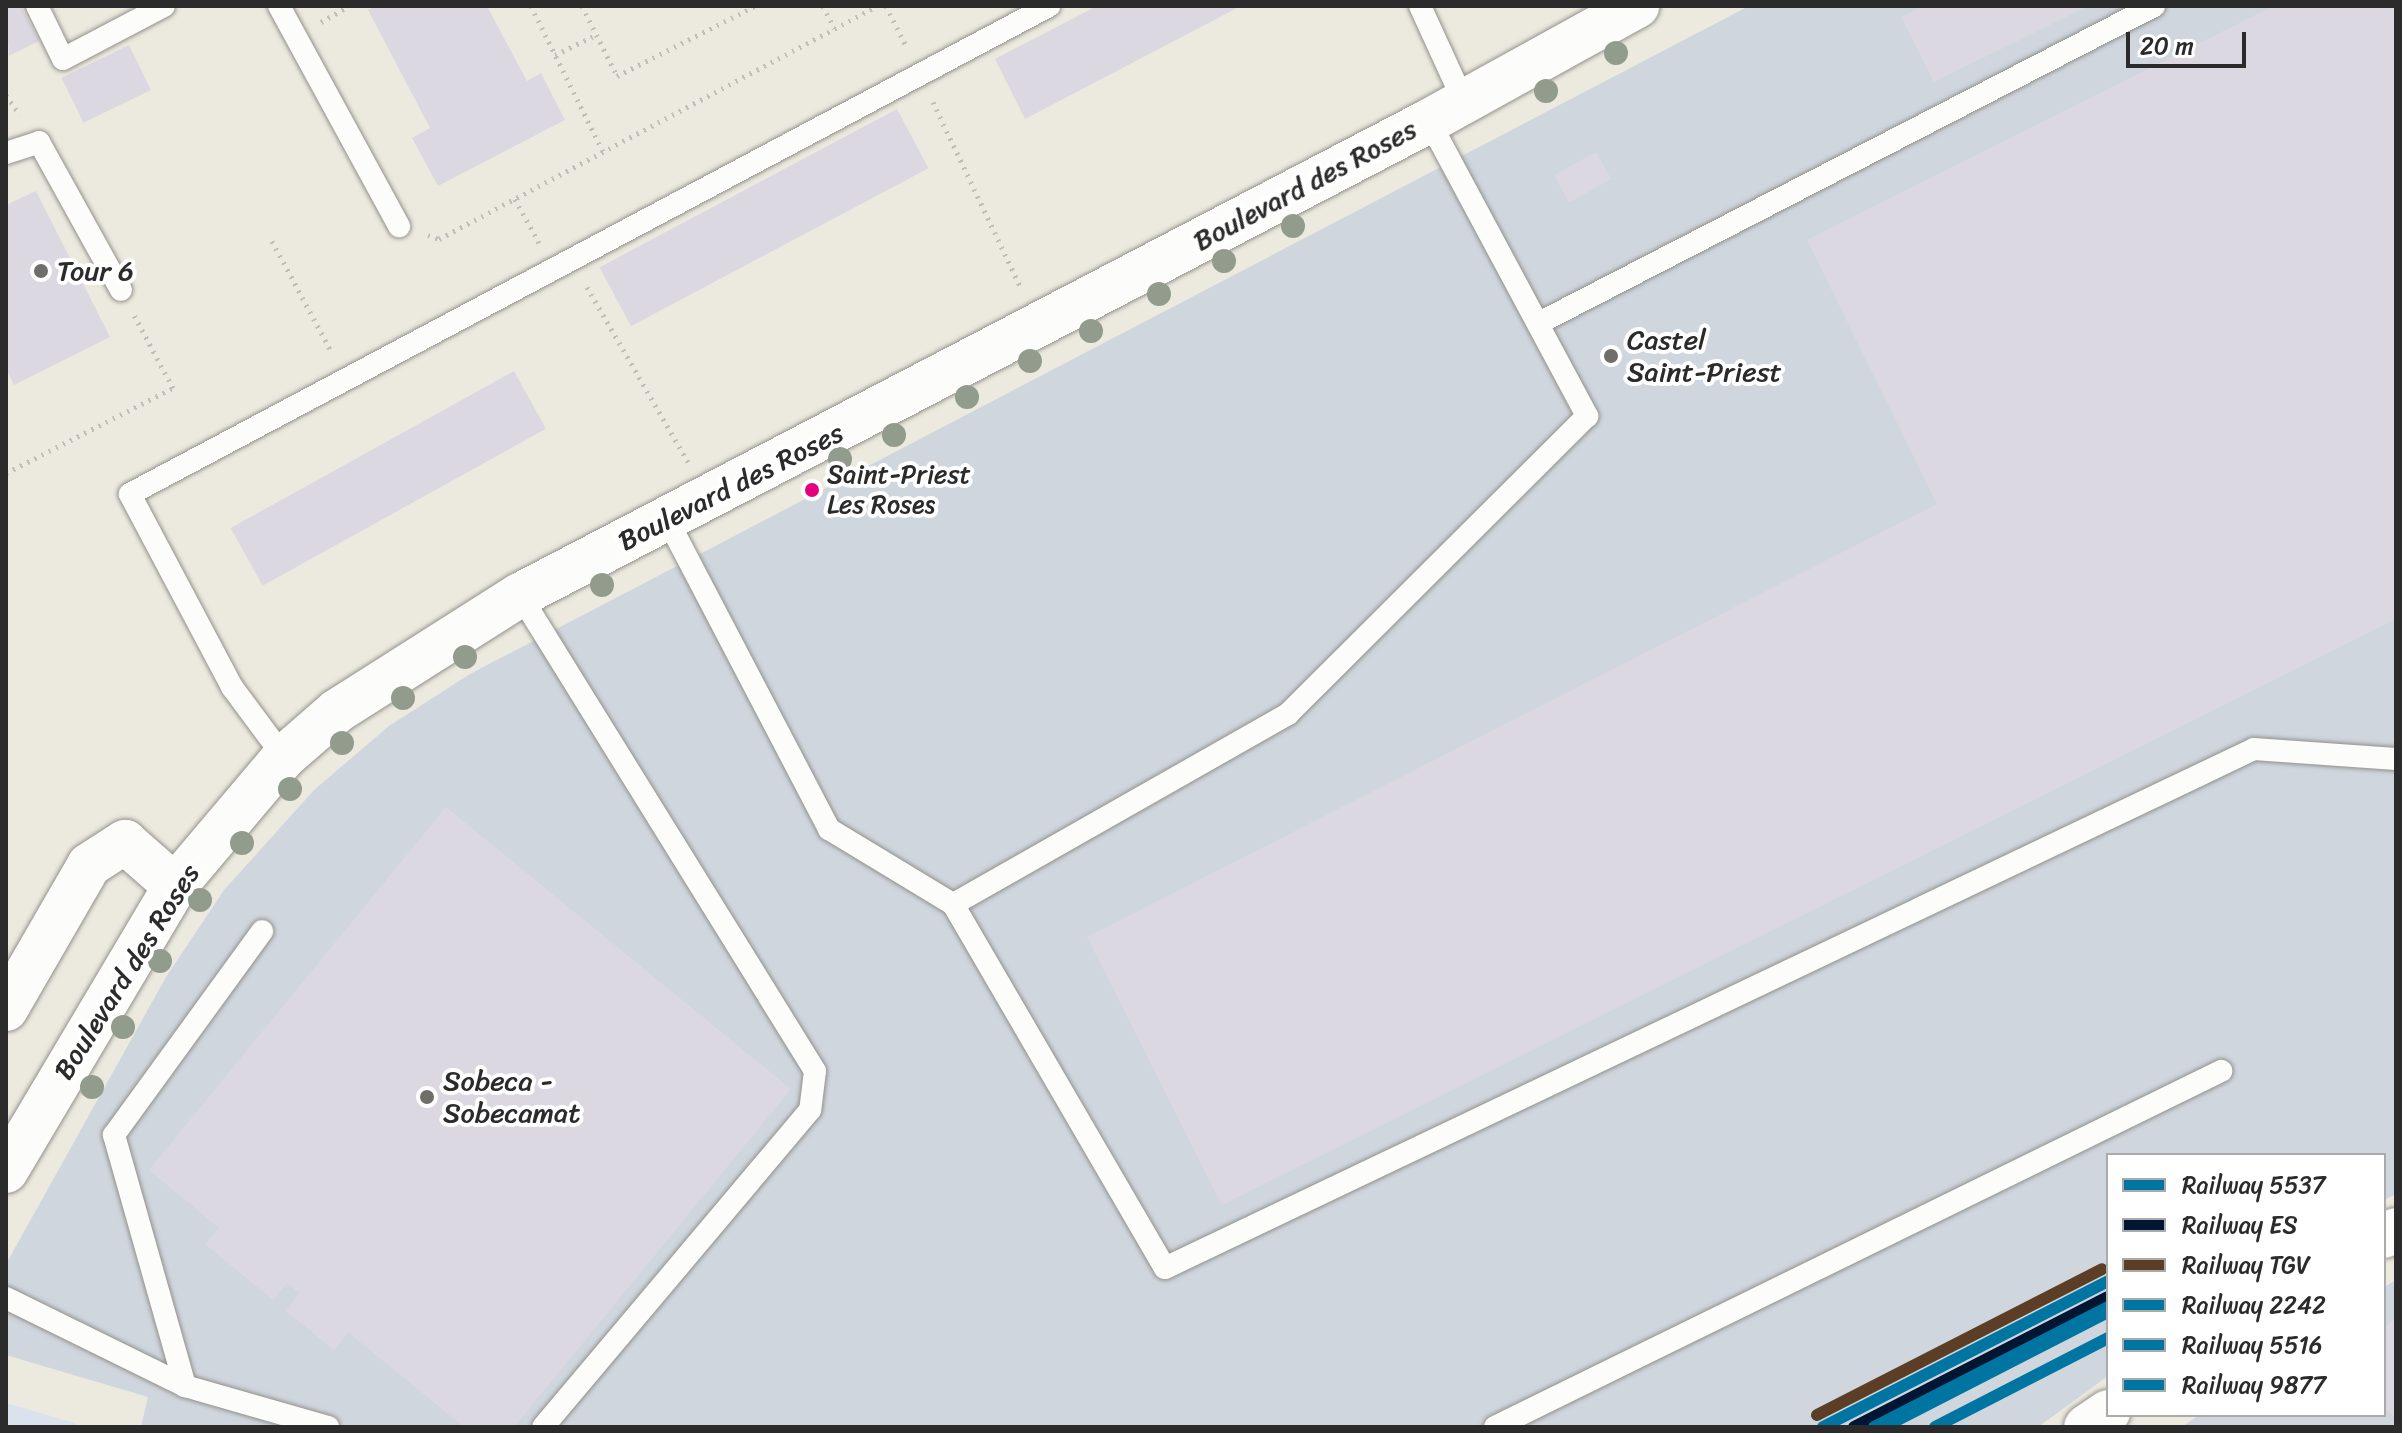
<!DOCTYPE html>
<style>
body{margin:0}
#map{position:relative;width:2402px;height:1433px;overflow:hidden;background:#eceadf;font-family:Sriracha,sans-serif}
div>[style]{position:absolute}
.built>*{inset:0;background:#dae2ed}
.industrial>*{inset:0;background:#cfd6de}
.building>*{inset:0;background:#dcd8e1;transform-origin:0 0}
.path>*{height:5px;margin-top:-2.5px;transform-origin:0;background:repeating-linear-gradient(90deg,#bebebb 0 2px,transparent 0 8px)}
.roads{filter:drop-shadow(0 0 2px #92908b) drop-shadow(0 0 2px #92908b)}
.service>*{height:22px;margin:-11px;padding:0 11px;transform-origin:11px;border-radius:11px;background:#fcfcfa}
.minor>*{height:44px;margin:-22px;padding:0 22px;transform-origin:22px;border-radius:22px;background:#fcfcfa}
.rail-1>*{height:12px;margin:-6px;padding:0 6px;transform-origin:6px;border-radius:6px;background:#0075a1}
.rail-2>*{height:12px;margin:-6px;padding:0 6px;transform-origin:6px;border-radius:6px;background:#011633}
.rail-3>*{height:12px;margin:-6px;padding:0 6px;transform-origin:6px;border-radius:6px;background:#5c3e26}
.rail-4>*{height:12px;margin:-6px;padding:0 6px;transform-origin:6px;border-radius:6px;background:#0075a1}
.rail-5>*{height:12px;margin:-6px;padding:0 6px;transform-origin:6px;border-radius:6px;background:#0075a1}
.rail-6>*{height:12px;margin:-6px;padding:0 6px;transform-origin:6px;border-radius:6px;background:#0075a1}
.trees>*{width:24px;height:24px;margin:-12px;border-radius:50%;background:#919c8c}
.dots>*{width:22px;height:22px;translate:-50% -50%;box-sizing:border-box;border:4px solid #fff;border-radius:50%}
span{translate:-50% -50%;white-space:nowrap;text-align:center;line-height:1.15;-webkit-text-stroke:8px #fff;paint-order:stroke}
.bus-label{font-size:26px;color:#2b2b2b}
.left{translate:0 -50%;text-align:left}
.street-label{font-size:28px;color:#2b2b2b}
.poi-label{font-size:28px;color:#2b2b2b}
.frame{position:absolute;inset:0;border:8px solid #2b2b2b;pointer-events:none}
.legend{position:absolute;left:2106px;top:1153px;width:280px;height:264px;box-sizing:border-box;background:#fff;border:2px solid #aaa;margin:0;padding:10px 14px;list-style:none;font-size:24px;color:#2b2b2b}
.legend li{display:flex;align-items:center;gap:16px;height:40px}
.legend b{width:40px;border:2px solid #aaa}
.scale{position:absolute;left:2126px;top:32px;width:120px;height:36px;box-sizing:border-box;border:4px solid #2b2b2b;border-top:0;padding-left:10px;font-size:24px;line-height:28px;white-space:nowrap;color:#2b2b2b;-webkit-text-stroke:6px #fff;paint-order:stroke}
</style>
<div id="map">
<div class="built">
<div style="clip-path:polygon(6px 1403px,75px 1423px,74px 1427px,6px 1427px)"></div>
</div>
<div class="industrial">
<div style="clip-path:polygon(1749px 6px,2396px 6px,2396px 1194px,2384px 1200px,2384px 1155px,2108px 1155px,2108px 1376px,2038px 1427px,141px 1427px,148px 1397px,6px 1355px,6px 1264px,166px 977px,224px 890px,314px 790px,389px 726px,470px 674px)"></div>
<div style="clip-path:polygon(2396px 1280px,2396px 1427px,2182px 1427px,2199px 1415px,2384px 1415px,2384px 1287px)"></div>
</div>
<div class="building">
<div style="clip-path:polygon(6px 6px,21px 6px,39px 41px,9px 56px)"></div>
<div style="clip-path:polygon(376px 6px,487px 6px,527px 81px,541px 73px,565px 120px,438px 186px,412px 138px,430px 128px,368px 10px)"></div>
<div style="clip-path:polygon(1097px 6px,1241px 6px,1025px 119px,995px 59px)"></div>
<div style="clip-path:polygon(1923px 6px,2088px 6px,1934px 82px,1901px 17px)"></div>
<div style="clip-path:polygon(2273px 6px,2396px 6px,2396px 619px,1222px 1205px,1087px 937px,1937px 504px,1807px 240px)"></div>
<div style="left:129px;top:45px;width:50px;height:75px;rotate:64deg"></div>
<div style="left:897px;top:109px;width:67px;height:337px;rotate:62deg"></div>
<div style="left:1596px;top:152px;width:31px;height:48px;rotate:61deg"></div>
<div style="clip-path:polygon(36px 191px,110px 337px,14px 385px,6px 369px,6px 205px)"></div>
<div style="left:514px;top:371px;width:66px;height:324px;rotate:61deg"></div>
<div style="clip-path:polygon(446px 807px,791px 1089px,514px 1427px,464px 1427px,348px 1332px,334px 1350px,286px 1311px,299px 1293px,287px 1283px,273px 1300px,205px 1244px,219px 1228px,149px 1170px)"></div>
<div style="clip-path:polygon(2396px 1316px,2396px 1418px,2384px 1408px,2384px 1329px)"></div>
</div>
<div class="path">
<div style="left:531px;top:6px;width:163px;rotate:63.7deg"></div>
<div style="left:582px;top:6px;width:78px;rotate:63.4deg"></div>
<div style="left:617px;top:76px;width:155px;rotate:-26.9deg"></div>
<div style="left:823px;top:6px;width:25px;rotate:63deg"></div>
<div style="left:886px;top:6px;width:45px;rotate:63.4deg"></div>
<div style="left:321px;top:22px;width:32px;rotate:-30deg"></div>
<div style="left:555px;top:55px;width:46px;rotate:-26deg"></div>
<div style="left:6px;top:95px;width:24px;rotate:55deg"></div>
<div style="left:933px;top:102px;width:206px;rotate:64.7deg"></div>
<div style="left:515px;top:199px;width:50px;rotate:61.4deg"></div>
<div style="left:428px;top:235px;width:12px;rotate:20deg"></div>
<div style="left:439px;top:239px;width:496px;rotate:-28deg"></div>
<div style="left:272px;top:241px;width:127px;rotate:61.8deg"></div>
<div style="left:587px;top:287px;width:202px;rotate:60deg"></div>
<div style="left:6px;top:473px;width:187px;rotate:-27deg"></div>
<div style="left:173px;top:388px;width:83px;rotate:-118.1deg"></div>
</div>
<div class="roads">
<div class="service">
<div style="left:37px;top:6px;width:59px;rotate:63.9deg"></div>
<div style="left:63px;top:59px;width:114px;rotate:-27.7deg"></div>
<div style="left:279px;top:6px;width:251px;rotate:61.4deg"></div>
<div style="left:1420px;top:6px;width:106px;rotate:65.4deg"></div>
<div style="left:1429px;top:121px;width:335px;rotate:61.8deg"></div>
<div style="left:1587px;top:416px;width:422px;rotate:135.1deg"></div>
<div style="left:1288px;top:714px;width:385px;rotate:150.4deg"></div>
<div style="left:953px;top:904px;width:421px;rotate:59.8deg"></div>
<div style="left:1165px;top:1268px;width:1206px;rotate:-25.48deg"></div>
<div style="left:2254px;top:749px;width:142px;rotate:4deg"></div>
<div style="left:6px;top:153px;width:35px;rotate:-18deg"></div>
<div style="left:39px;top:142px;width:169px;rotate:61deg"></div>
<div style="left:1539px;top:323px;width:692px;rotate:-27.27deg"></div>
<div style="left:668px;top:521px;width:348px;rotate:62.4deg"></div>
<div style="left:829px;top:829px;width:145px;rotate:31.2deg"></div>
<div style="left:520px;top:595px;width:560px;rotate:58.21deg"></div>
<div style="left:815px;top:1071px;width:39px;rotate:97deg"></div>
<div style="left:810px;top:1110px;width:414px;rotate:130.1deg"></div>
<div style="left:284px;top:757px;width:87px;rotate:-126.6deg"></div>
<div style="left:232px;top:687px;width:218px;rotate:-117.9deg"></div>
<div style="left:130px;top:494px;width:1041px;rotate:-27.97deg"></div>
<div style="left:6px;top:1298px;width:199px;rotate:26.2deg"></div>
<div style="left:185px;top:1386px;width:149px;rotate:16deg"></div>
<div style="left:185px;top:1386px;width:261px;rotate:-105.8deg"></div>
<div style="left:114px;top:1135px;width:252px;rotate:-54deg"></div>
<div style="left:1495px;top:1427px;width:809px;rotate:-26.12deg"></div>
</div>
<div class="minor">
<div style="left:6px;top:1009px;width:166px;rotate:-60deg"></div>
<div style="left:89px;top:865px;width:43px;rotate:-32.6deg"></div>
<div style="left:125px;top:842px;width:67px;rotate:41.3deg"></div>
<div style="left:6px;top:1171px;width:331px;rotate:-59.3deg"></div>
<div style="left:175px;top:886px;width:169px;rotate:-49.8deg"></div>
<div style="left:284px;top:757px;width:70px;rotate:-41deg"></div>
<div style="left:337px;top:711px;width:217px;rotate:-32.4deg"></div>
<div style="left:520px;top:595px;width:1025px;rotate:-27.54deg"></div>
<div style="left:1429px;top:121px;width:238px;rotate:-28.9deg"></div>
<div style="left:2384px;top:1236px;width:13px;rotate:-27deg"></div>
<div style="left:2086px;top:1427px;width:27px;rotate:-34deg"></div>
</div>
</div>
<div class="rail-1">
<div style="left:1823px;top:1427px;width:320px;rotate:-27.1deg"></div>
</div>
<div class="rail-2">
<div style="left:1854px;top:1427px;width:285px;rotate:-27.1deg"></div>
</div>
<div class="rail-3">
<div style="left:1817px;top:1415px;width:320px;rotate:-27.1deg"></div>
</div>
<div class="rail-4">
<div style="left:1874px;top:1427px;width:263px;rotate:-27.1deg"></div>
</div>
<div class="rail-5">
<div style="left:1935px;top:1427px;width:195px;rotate:-27.2deg"></div>
</div>
<div class="rail-6">
<div style="left:1884px;top:1427px;width:252px;rotate:-27.2deg"></div>
</div>
<div class="trees">
<div style="left:1616px;top:53px"></div>
<div style="left:1546px;top:91px"></div>
<div style="left:1293px;top:226px"></div>
<div style="left:1224px;top:261px"></div>
<div style="left:1159px;top:294px"></div>
<div style="left:1091px;top:331px"></div>
<div style="left:1030px;top:361px"></div>
<div style="left:967px;top:397px"></div>
<div style="left:894px;top:435px"></div>
<div style="left:840px;top:459px"></div>
<div style="left:602px;top:585px"></div>
<div style="left:465px;top:657px"></div>
<div style="left:403px;top:698px"></div>
<div style="left:342px;top:743px"></div>
<div style="left:290px;top:789px"></div>
<div style="left:242px;top:843px"></div>
<div style="left:200px;top:900px"></div>
<div style="left:160px;top:961px"></div>
<div style="left:123px;top:1027px"></div>
<div style="left:92px;top:1087px"></div>
</div>
<div class="dots">
<div style="left:41px;top:271px;background:#6f6e6a"></div>
<div style="left:1611px;top:356px;background:#6f6e6a"></div>
<div style="left:812px;top:490px;background:#e5007d"></div>
<div style="left:427px;top:1097px;background:#6f6e6a"></div>
</div>
<div class="bus-label">
<span class="left" style="left:827px;top:490px">Saint-Priest<br>Les Roses</span>
</div>
<div class="street-label">
<span style="left:1305px;top:185px;rotate:-28deg">Boulevard des Roses</span>
<span style="left:731px;top:487px;rotate:-27deg">Boulevard des Roses</span>
<span style="left:127px;top:972px;rotate:-58deg">Boulevard des Roses</span>
</div>
<div class="poi-label">
<span class="left" style="left:57px;top:271px">Tour 6</span>
<span class="left" style="left:1627px;top:356px">Castel<br>Saint-Priest</span>
<span class="left" style="left:443px;top:1097px">Sobeca -<br>Sobecamat</span>
</div>
<div class="frame"></div>
<ul class="legend">
<li><b style="height:10px;background:#0075a1"></b>Railway 5537</li>
<li><b style="height:10px;background:#011633"></b>Railway ES</li>
<li><b style="height:10px;background:#5c3e26"></b>Railway TGV</li>
<li><b style="height:10px;background:#0075a1"></b>Railway 2242</li>
<li><b style="height:10px;background:#0075a1"></b>Railway 5516</li>
<li><b style="height:10px;background:#0075a1"></b>Railway 9877</li>
</ul>
<div class="scale">20 m</div>
</div>
